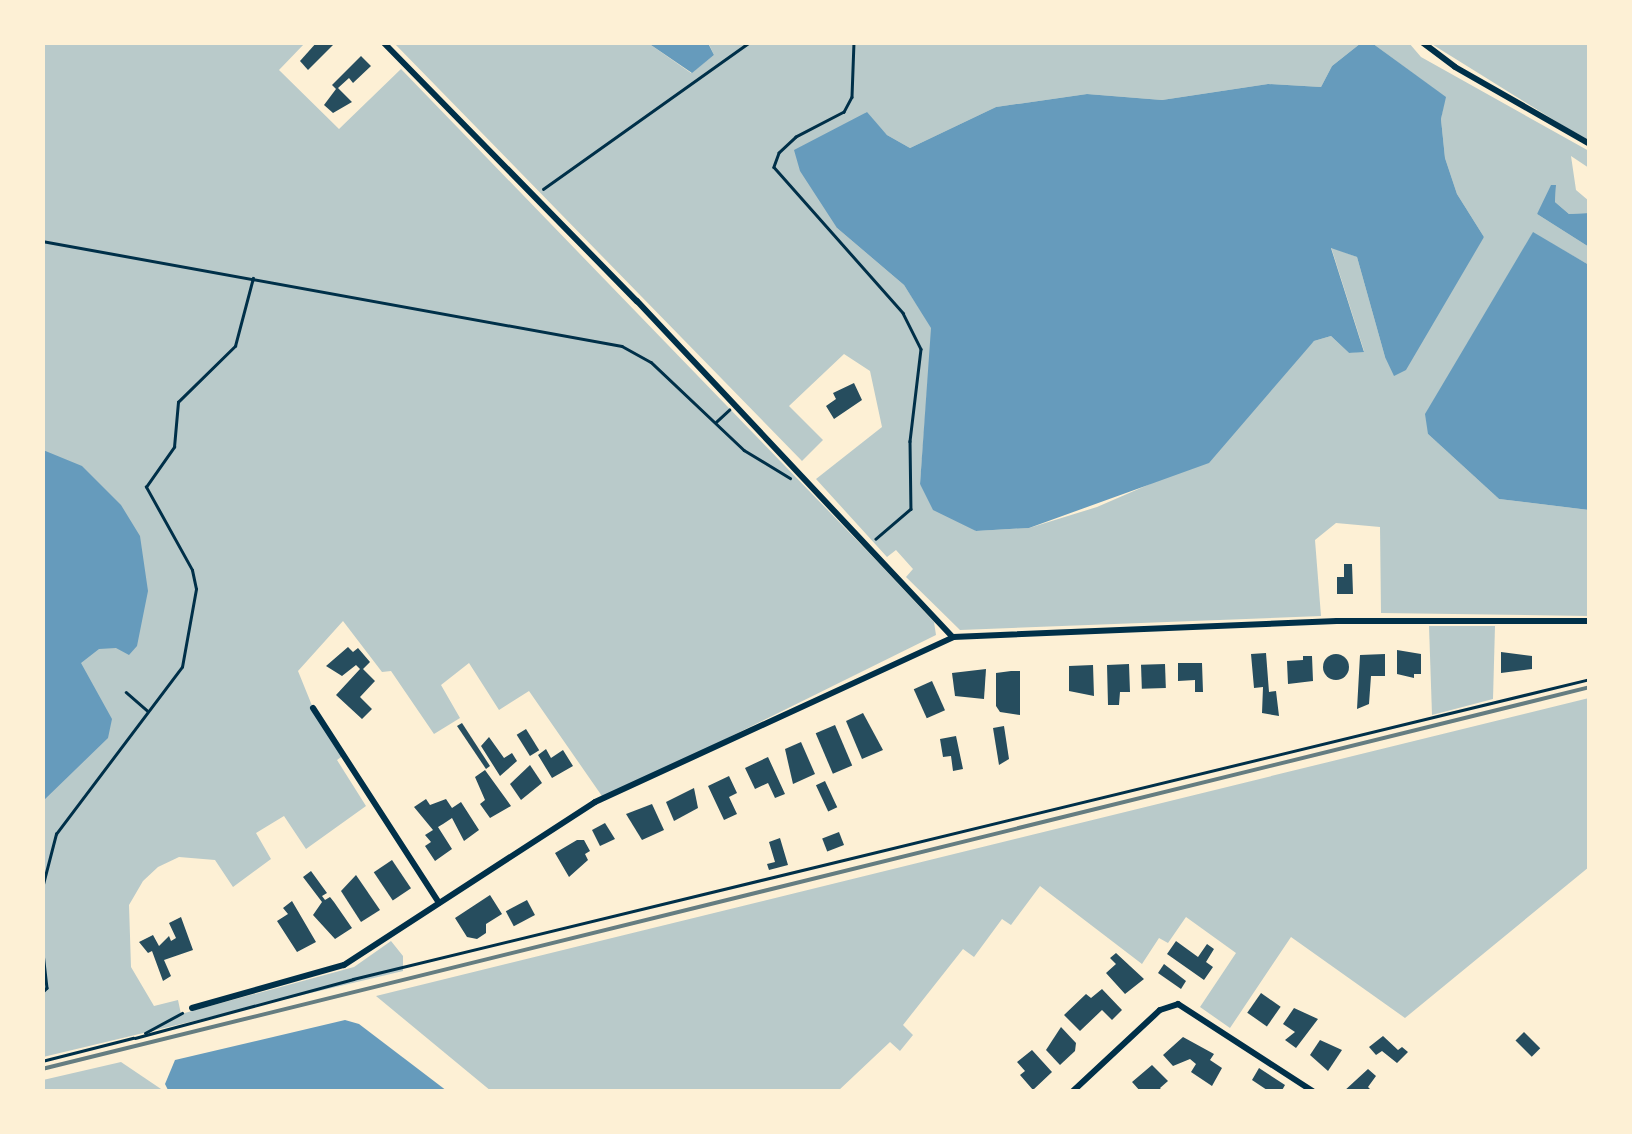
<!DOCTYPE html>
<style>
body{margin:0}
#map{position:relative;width:1632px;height:1134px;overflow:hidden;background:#fdf0d5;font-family:Merriweather,serif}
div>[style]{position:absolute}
.green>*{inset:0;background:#b9caca}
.water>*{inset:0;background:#669bbc}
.building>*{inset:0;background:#264d5e;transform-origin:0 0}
.round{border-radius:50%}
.path>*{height:2.5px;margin:-1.25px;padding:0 1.25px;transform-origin:1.25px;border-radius:1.25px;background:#003049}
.minor>*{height:6px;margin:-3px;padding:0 3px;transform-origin:3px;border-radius:3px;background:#003049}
.rail>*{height:4px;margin:-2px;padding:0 2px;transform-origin:2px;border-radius:2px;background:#657d81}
span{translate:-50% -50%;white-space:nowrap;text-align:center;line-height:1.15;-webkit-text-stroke:9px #fdf0d5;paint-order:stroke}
.frame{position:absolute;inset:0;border:45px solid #fdf0d5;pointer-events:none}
</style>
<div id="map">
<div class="green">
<div style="clip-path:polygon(708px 42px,1361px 43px,1332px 66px,1321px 87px,1268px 84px,1162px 100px,1087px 94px,996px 107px,910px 148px,887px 135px,866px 112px,837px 228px,904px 285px,932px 328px,920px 484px,976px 531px,1029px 528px,1097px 507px,1150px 484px,1314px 341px,1331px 336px,1349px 353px,1364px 351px,1331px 247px,1357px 257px,1385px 357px,1484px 237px,1457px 194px,1445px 158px,1441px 119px,1445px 97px,1372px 43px,1409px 43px,1421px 57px,1589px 151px,1589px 168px,1571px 156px,1576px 190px,1589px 201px,1589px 213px,1569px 214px,1555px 202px,1556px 186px,1537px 214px,1589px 247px,1589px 265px,1533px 233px,1428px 434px,1499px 499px,1589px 510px,1589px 616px,1381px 613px,1380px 527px,1336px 523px,1315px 540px,1321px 616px,960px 630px,906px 577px,913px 569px,896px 550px,887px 557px,816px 479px,882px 427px,870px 371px,844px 354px,789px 406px,823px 440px,802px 461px,394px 43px,648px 43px,691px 73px,714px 55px)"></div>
<div style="clip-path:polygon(42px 43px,305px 43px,279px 70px,339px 129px,401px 69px,875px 559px,934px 622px,936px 635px,604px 799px,529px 691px,499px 710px,469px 663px,441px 685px,460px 718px,434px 734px,391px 671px,382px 672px,343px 621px,298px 671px,313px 708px,344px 755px,337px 760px,366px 806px,306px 849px,284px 816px,256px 833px,271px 859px,233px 887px,215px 860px,179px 857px,158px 867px,143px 881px,129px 905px,131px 967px,154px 1006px,178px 1000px,181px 1014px,354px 967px,391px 941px,403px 956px,403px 971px,43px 1057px)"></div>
<div style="clip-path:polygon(1430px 43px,1589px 43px,1589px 140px,1562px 125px)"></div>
<div style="clip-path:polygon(1429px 626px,1495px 626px,1493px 699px,1432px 715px)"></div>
<div style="clip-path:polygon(1589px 698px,1589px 867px,1405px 1018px,1291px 937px,1230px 1028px,1200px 1007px,1236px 953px,1186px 917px,1168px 943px,1159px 938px,1142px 964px,1040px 886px,1011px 925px,1002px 919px,974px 957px,963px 949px,903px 1025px,913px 1035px,900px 1051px,890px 1042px,838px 1091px,491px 1091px,376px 996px)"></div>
<div style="clip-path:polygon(121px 1062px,164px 1091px,43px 1091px,43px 1080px)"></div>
</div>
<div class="water">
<div style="clip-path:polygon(648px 43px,708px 43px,714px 55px,692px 73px)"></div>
<div style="clip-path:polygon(1361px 43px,1372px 43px,1446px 97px,1441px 119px,1445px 158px,1457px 194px,1484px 237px,1406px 370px,1394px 376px,1385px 357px,1357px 257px,1331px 248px,1364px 352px,1349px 353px,1331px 336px,1314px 341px,1209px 463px,1029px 528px,976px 531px,933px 510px,920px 484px,931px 328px,904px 285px,837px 228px,800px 171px,794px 150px,867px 112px,887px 135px,910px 148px,996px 107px,1087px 94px,1162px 100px,1268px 84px,1321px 87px,1332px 66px)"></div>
<div style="clip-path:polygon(1551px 185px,1556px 185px,1555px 202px,1569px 214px,1589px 213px,1589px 247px,1537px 214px)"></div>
<div style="clip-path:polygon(1533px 232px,1589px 265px,1589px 510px,1499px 499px,1428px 434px,1425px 414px)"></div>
<div style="clip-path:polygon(43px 450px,82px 466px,121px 505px,140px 536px,148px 591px,137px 646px,129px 655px,116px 648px,99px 649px,81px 663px,112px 719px,108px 738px,43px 801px)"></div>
<div style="clip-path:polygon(345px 1020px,359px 1024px,447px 1091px,169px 1092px,165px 1084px,175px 1060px)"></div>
</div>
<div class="building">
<div style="clip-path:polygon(317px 42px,336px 42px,308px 70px,300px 61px)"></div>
<div style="clip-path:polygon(361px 56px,371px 66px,353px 83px,349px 78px,338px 88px,352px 102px,333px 113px,324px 105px,336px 89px,332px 85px)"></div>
<div style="clip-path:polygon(854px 383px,862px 400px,834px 419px,826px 406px,836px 399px,833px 393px)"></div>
<div style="clip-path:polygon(1344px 564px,1352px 564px,1353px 594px,1337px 594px,1337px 577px,1344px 577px)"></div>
<div style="clip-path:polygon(348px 647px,353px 652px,358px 648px,370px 662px,363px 669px,375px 681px,360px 697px,372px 709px,362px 719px,336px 695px,360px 669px,356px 665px,342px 676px,326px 666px)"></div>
<div style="clip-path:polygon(1397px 650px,1421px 654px,1421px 674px,1414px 674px,1414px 678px,1397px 674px)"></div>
<div style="clip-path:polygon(1501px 652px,1532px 656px,1532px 669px,1501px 673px)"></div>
<div style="clip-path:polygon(1266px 653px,1269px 692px,1276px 691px,1279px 716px,1262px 713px,1263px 687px,1254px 688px,1251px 654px)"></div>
<div style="clip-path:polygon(1385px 654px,1385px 676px,1371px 676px,1369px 704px,1357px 709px,1360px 655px)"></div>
<div class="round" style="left:1323px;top:654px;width:26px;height:26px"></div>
<div style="clip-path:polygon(1303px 656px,1312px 656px,1313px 681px,1288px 684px,1287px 661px,1303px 660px)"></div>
<div style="clip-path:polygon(1178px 663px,1202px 663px,1203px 692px,1195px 692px,1195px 680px,1178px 681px)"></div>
<div style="clip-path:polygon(1129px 664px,1130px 692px,1120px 692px,1119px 705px,1108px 705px,1107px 665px)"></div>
<div style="left:1165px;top:664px;width:24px;height:24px;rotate:88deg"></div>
<div style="clip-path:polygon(1093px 665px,1094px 696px,1069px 691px,1069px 666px)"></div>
<div style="clip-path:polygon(986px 669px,984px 699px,955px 696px,952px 673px)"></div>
<div style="clip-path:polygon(1011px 671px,1020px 671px,1020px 715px,1000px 712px,996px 706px,996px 673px)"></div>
<div style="left:932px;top:681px;width:32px;height:20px;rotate:66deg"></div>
<div style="clip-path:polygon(863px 713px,883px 750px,862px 759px,846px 721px)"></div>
<div style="clip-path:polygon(462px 723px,490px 766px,486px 769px,457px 726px)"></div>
<div style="left:835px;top:725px;width:44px;height:21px;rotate:67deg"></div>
<div style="clip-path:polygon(1004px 726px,1009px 759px,999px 765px,993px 728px)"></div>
<div style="left:526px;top:729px;width:25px;height:11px;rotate:58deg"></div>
<div style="clip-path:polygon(956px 736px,963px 769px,953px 771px,951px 756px,943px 757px,940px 739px)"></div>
<div style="clip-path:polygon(489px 737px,504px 758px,512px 753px,517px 761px,500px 776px,481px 746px)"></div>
<div style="clip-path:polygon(801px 742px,815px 774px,793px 784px,785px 749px)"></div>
<div style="clip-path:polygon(546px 749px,551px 758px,563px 750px,573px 766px,552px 778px,538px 755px)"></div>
<div style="clip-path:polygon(768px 757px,785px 794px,775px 798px,768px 783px,755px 789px,745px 768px)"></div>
<div style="clip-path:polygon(530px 765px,542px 783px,521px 800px,510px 784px)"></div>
<div style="clip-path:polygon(485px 770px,511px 806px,490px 818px,480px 804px,485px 800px,475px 777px)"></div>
<div style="clip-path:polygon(729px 776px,737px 793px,729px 797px,737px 814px,724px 820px,708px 786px)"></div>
<div style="left:825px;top:781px;width:29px;height:10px;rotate:65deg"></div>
<div style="clip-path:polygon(694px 788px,698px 808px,674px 821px,666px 802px)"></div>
<div style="clip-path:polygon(426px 799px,430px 805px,446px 799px,452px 808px,461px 802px,479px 830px,464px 841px,452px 818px,443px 824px,438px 827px,452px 849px,435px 861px,425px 846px,431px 842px,425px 835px,433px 830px,414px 807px)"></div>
<div style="clip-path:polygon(652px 804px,664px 830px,642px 840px,626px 814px)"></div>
<div style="clip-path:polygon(605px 823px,615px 839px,600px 846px,592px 830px)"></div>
<div style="left:839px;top:832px;width:14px;height:18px;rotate:69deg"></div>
<div style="clip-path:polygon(780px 838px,788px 865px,769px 870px,767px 864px,775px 862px,769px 842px)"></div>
<div style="clip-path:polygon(577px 840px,584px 840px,590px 851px,585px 854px,588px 860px,569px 877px,555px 853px)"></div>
<div style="left:392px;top:860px;width:34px;height:22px;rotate:56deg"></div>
<div style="clip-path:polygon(311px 871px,327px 893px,322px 896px,325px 900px,330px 897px,334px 902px,352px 928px,335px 939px,313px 915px,322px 902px,303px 877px)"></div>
<div style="clip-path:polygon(356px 875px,380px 910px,361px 922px,341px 891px)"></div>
<div style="clip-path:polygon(490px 895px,502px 914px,486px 924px,486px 933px,477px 939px,467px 937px,455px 918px)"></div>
<div style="left:527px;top:900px;width:17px;height:24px;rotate:62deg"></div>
<div style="clip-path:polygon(292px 901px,316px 942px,297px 952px,277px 921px,288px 914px,283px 908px)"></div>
<div style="clip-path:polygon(181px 917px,193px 950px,164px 960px,171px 976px,163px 981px,152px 951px,148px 953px,139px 942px,153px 935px,159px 946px,169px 936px,171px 941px,176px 938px,169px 923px)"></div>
<div style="clip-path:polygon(1176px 941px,1198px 957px,1207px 944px,1214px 949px,1206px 962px,1213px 967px,1204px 980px,1167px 954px)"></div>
<div style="clip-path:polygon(1116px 953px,1144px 979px,1125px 994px,1106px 973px,1116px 964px,1110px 958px)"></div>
<div style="clip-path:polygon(1164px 964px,1186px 981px,1181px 989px,1158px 973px)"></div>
<div style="clip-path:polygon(1102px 989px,1122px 1010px,1112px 1020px,1102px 1010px,1080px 1031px,1064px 1015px,1086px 994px,1091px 998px)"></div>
<div style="left:1261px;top:993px;width:24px;height:24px;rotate:35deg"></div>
<div style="clip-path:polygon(1294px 1008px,1318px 1019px,1296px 1048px,1285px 1040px,1295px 1032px,1283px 1024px)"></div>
<div style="clip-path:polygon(1061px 1027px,1076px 1043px,1075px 1051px,1060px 1065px,1046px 1050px)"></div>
<div style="left:1524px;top:1032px;width:23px;height:12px;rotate:45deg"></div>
<div style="clip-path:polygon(1383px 1036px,1398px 1050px,1402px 1047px,1408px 1052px,1397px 1063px,1382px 1051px,1376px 1055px,1369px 1047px)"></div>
<div style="clip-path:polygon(1183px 1037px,1214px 1054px,1210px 1060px,1222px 1068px,1212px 1086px,1191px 1072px,1196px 1064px,1190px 1059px,1173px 1066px,1163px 1055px)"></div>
<div style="clip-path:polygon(1320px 1040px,1342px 1050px,1328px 1071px,1310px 1055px)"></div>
<div style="clip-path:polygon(1032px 1050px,1052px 1072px,1033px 1090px,1020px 1075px,1025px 1071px,1017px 1062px)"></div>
<div style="clip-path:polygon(1152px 1065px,1168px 1081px,1160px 1088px,1163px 1092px,1141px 1092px,1132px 1082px)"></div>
<div style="clip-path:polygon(1259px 1068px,1285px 1085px,1281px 1092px,1270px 1092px,1252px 1080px)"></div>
<div style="clip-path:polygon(1368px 1069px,1376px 1076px,1368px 1087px,1373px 1092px,1343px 1092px)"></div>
</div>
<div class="path">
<div style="left:854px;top:42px;width:55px;rotate:92.1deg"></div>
<div style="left:852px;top:97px;width:17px;rotate:118deg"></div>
<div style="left:844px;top:112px;width:54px;rotate:152.5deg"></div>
<div style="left:796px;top:137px;width:23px;rotate:137deg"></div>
<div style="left:779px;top:153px;width:15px;rotate:110deg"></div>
<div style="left:774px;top:167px;width:195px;rotate:48.5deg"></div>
<div style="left:903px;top:313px;width:40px;rotate:63.4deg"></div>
<div style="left:921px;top:349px;width:93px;rotate:96.8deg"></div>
<div style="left:910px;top:441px;width:68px;rotate:89.2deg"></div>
<div style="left:911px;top:509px;width:46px;rotate:139.4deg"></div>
<div style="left:543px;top:189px;width:254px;rotate:-35.4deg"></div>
<div style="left:42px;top:241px;width:589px;rotate:10.26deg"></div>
<div style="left:622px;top:346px;width:33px;rotate:29deg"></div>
<div style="left:651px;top:362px;width:128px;rotate:43.4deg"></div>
<div style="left:744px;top:450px;width:54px;rotate:31.3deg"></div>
<div style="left:716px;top:422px;width:18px;rotate:-43deg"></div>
<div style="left:126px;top:692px;width:28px;rotate:41deg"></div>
<div style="left:42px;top:888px;width:56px;rotate:-75.5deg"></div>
<div style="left:56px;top:834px;width:209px;rotate:-53deg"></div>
<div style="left:182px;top:667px;width:79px;rotate:-79.8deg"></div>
<div style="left:196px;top:589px;width:19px;rotate:-102deg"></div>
<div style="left:192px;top:570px;width:95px;rotate:-119deg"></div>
<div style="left:146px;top:487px;width:49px;rotate:-55deg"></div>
<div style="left:174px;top:447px;width:45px;rotate:-84.9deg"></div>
<div style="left:178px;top:402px;width:80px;rotate:-44.5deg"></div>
<div style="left:235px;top:346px;width:70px;rotate:-75.2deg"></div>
<div style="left:42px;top:944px;width:44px;rotate:83.5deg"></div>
<div style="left:47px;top:988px;width:7px;rotate:135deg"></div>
<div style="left:145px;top:1033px;width:42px;rotate:-28.4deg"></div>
<div style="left:135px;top:1038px;width:226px;rotate:-15.1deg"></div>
<div style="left:353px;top:979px;width:1273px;rotate:-13.63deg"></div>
<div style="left:42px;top:1061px;width:94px;rotate:-14.2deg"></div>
</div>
<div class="minor">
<div style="left:383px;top:42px;width:363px;rotate:45.6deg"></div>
<div style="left:637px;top:301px;width:461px;rotate:46.8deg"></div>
<div style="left:1422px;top:42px;width:41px;rotate:37.1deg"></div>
<div style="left:1455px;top:67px;width:155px;rotate:29.7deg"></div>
<div style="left:313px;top:708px;width:232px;rotate:57.1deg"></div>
<div style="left:192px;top:1008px;width:158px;rotate:-15.8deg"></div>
<div style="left:344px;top:965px;width:299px;rotate:-33deg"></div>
<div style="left:595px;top:802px;width:394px;rotate:-24.7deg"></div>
<div style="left:953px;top:637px;width:384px;rotate:-2.4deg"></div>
<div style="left:1337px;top:621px;width:253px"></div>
<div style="left:1072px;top:1092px;width:120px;rotate:-43deg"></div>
<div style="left:1160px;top:1010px;width:19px;rotate:-18deg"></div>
<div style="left:1178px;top:1004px;width:162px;rotate:32.9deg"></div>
</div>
<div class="rail">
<div style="left:42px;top:1069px;width:1594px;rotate:-13.86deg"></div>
</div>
<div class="frame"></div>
</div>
